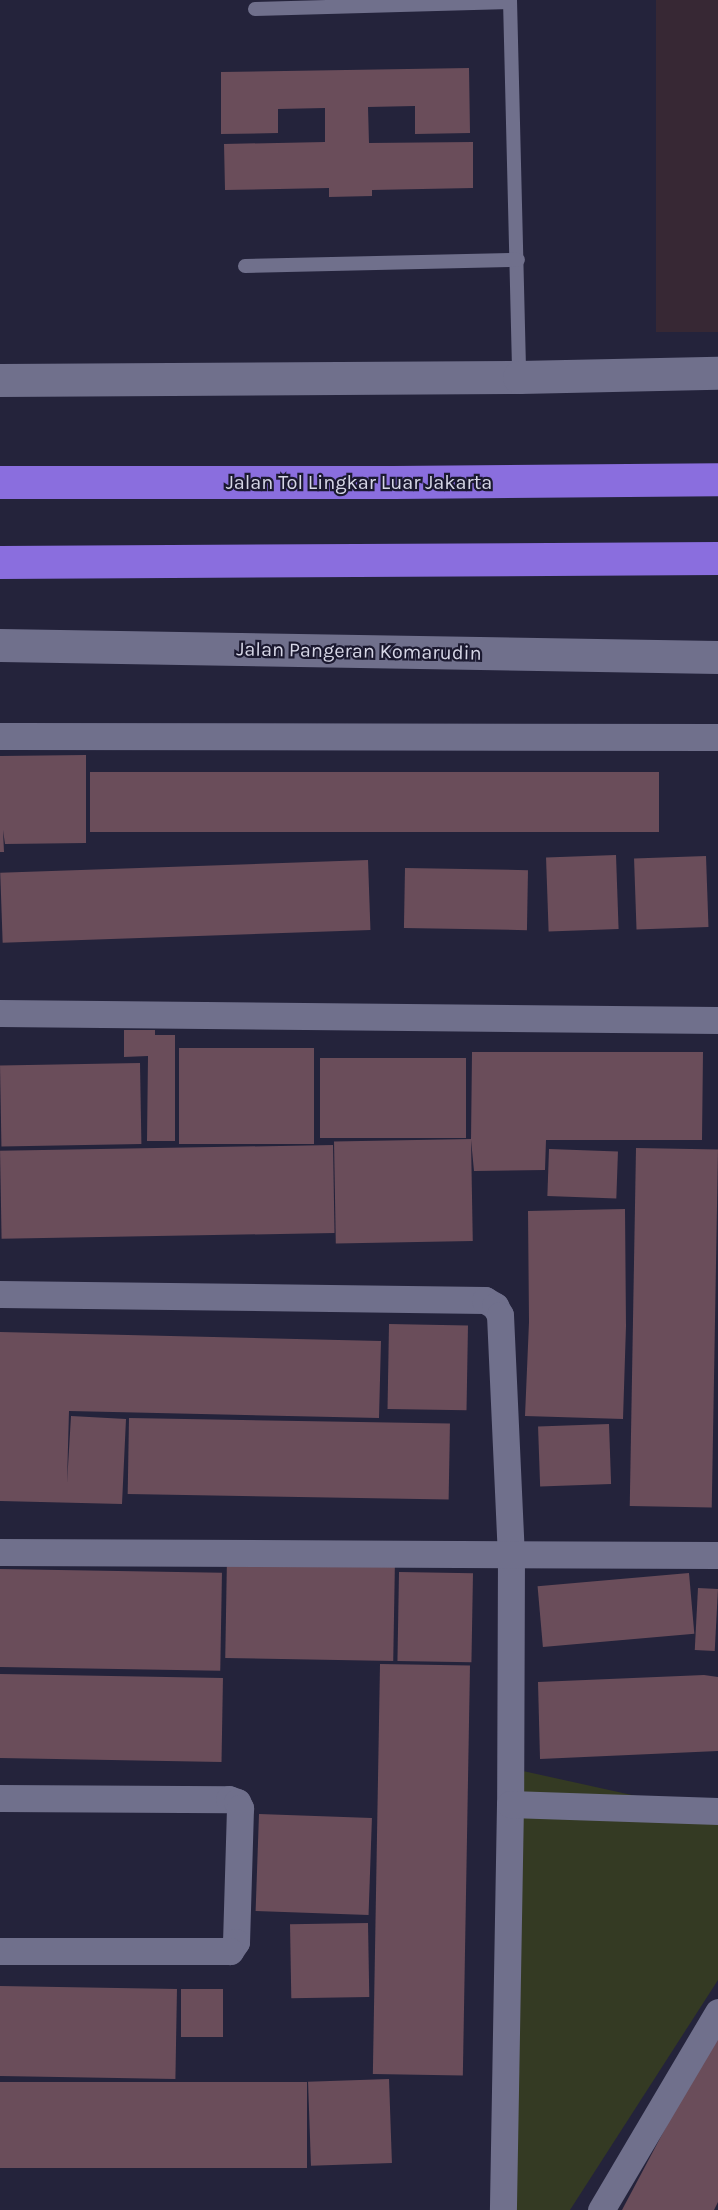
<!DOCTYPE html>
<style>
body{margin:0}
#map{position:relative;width:718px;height:2210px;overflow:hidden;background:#24233b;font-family:Karla,sans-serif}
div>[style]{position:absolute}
.commercial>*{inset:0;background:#372834;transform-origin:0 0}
.green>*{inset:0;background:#343a23}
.building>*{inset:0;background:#6a4d5a;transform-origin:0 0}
.service>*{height:14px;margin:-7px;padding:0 7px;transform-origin:7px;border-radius:7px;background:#70708c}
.minor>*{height:27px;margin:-13.5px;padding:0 13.5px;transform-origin:13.5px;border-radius:13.5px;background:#70708c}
.tertiary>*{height:33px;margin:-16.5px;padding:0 16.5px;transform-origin:16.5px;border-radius:16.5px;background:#70708c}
.motorway>*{height:33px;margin:-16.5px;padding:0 16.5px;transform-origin:16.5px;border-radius:16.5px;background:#8a6ede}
span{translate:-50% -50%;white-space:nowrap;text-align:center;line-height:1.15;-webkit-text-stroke:4.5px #1b1930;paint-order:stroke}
.street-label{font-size:20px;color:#d6d6e6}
</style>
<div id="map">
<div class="commercial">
<div style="left:656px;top:0;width:62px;height:332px"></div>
</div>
<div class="green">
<div style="clip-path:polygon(523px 1771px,718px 1814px,718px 1980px,570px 2210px,511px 2210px)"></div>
</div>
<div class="building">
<div style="clip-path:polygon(469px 68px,470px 133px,415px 134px,415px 106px,368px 107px,369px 143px,473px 142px,473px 188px,372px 190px,372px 196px,329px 197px,329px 188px,225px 190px,224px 144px,325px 142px,325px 108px,278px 109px,278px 133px,221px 134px,221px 72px)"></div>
<div style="clip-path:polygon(86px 755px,86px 843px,5px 844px,3px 830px,4px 852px,0 852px,0 756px)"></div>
<div style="left:659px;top:772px;width:60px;height:569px;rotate:90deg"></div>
<div style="left:616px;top:855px;width:74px;height:70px;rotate:88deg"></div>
<div style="left:706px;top:856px;width:71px;height:72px;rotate:88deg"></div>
<div style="left:368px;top:860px;width:70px;height:368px;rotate:88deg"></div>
<div style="left:405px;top:868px;width:123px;height:60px;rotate:1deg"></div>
<div style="clip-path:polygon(124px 1030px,155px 1030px,155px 1035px,175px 1035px,175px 1141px,147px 1141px,148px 1056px,124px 1057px)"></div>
<div style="left:179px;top:1048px;width:135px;height:96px"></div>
<div style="clip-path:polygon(472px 1052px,703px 1052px,702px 1140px,546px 1140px,545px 1170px,474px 1171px,471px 1140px)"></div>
<div style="left:320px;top:1058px;width:146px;height:80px"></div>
<div style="left:140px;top:1063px;width:81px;height:140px;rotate:89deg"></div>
<div style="left:471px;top:1139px;width:102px;height:137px;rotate:89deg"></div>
<div style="left:333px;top:1145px;width:88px;height:333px;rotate:89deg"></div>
<div style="left:636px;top:1148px;width:82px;height:358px;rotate:1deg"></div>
<div style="left:549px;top:1149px;width:69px;height:47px;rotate:2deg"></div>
<div style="clip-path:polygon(625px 1209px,626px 1326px,623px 1419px,525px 1416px,529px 1322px,528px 1211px)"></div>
<div style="left:389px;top:1324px;width:79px;height:85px;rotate:1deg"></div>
<div style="clip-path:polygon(0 1332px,381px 1341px,379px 1418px,69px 1411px,67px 1483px,71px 1416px,126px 1419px,122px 1504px,0 1501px)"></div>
<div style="left:129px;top:1418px;width:321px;height:76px;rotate:1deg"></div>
<div style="left:609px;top:1424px;width:60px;height:71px;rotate:88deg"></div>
<div style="left:227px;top:1557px;width:168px;height:101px;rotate:1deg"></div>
<div style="left:0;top:1569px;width:222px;height:98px;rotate:1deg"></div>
<div style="left:399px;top:1572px;width:74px;height:89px;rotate:1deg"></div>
<div style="left:689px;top:1573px;width:61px;height:152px;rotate:85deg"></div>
<div style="left:698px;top:1588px;width:20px;height:62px;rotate:3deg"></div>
<div style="left:380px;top:1664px;width:90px;height:410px;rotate:1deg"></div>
<div style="left:0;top:1674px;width:223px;height:84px;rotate:1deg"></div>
<div style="clip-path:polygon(704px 1675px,718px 1677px,718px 1751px,540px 1759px,538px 1682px)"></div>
<div style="left:259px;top:1814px;width:113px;height:97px;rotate:2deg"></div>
<div style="left:368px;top:1923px;width:74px;height:78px;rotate:89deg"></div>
<div style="left:0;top:1986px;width:177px;height:90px;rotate:1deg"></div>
<div style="left:181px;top:1989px;width:42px;height:48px"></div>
<div style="clip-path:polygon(718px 2029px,718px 2202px,714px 2210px,622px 2210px)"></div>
<div style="left:389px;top:2079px;width:84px;height:81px;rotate:88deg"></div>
<div style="left:0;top:2082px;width:307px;height:86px"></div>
</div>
<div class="service">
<div style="left:510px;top:0;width:377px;rotate:88.6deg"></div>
<div style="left:255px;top:9px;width:255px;rotate:-1.6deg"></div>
<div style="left:245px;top:266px;width:273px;rotate:-1.3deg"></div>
</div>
<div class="minor">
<div style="left:0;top:736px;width:718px;rotate:0.08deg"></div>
<div style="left:0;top:1013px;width:718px;rotate:0.56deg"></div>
<div style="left:0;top:1294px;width:485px;rotate:0.7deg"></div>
<div style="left:485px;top:1300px;width:12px;rotate:31deg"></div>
<div style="left:495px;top:1306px;width:10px;rotate:61deg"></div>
<div style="left:500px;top:1315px;width:239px;rotate:87.4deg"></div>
<div style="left:511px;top:1554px;width:250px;rotate:90.2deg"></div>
<div style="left:510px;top:1804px;width:406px;rotate:91deg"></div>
<div style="left:0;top:1552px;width:718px;rotate:0.24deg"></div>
<div style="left:0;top:1798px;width:229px;rotate:0.3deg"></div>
<div style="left:229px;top:1799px;width:9px;rotate:21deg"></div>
<div style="left:237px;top:1802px;width:7px;rotate:63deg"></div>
<div style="left:240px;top:1808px;width:134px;rotate:91.7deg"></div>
<div style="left:236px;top:1942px;width:11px;rotate:124deg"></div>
<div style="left:230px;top:1951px;width:230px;rotate:180deg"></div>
<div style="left:510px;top:1804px;width:208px;rotate:1.9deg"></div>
<div style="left:601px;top:2210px;width:230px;rotate:-59.4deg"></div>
</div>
<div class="tertiary">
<div style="left:0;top:380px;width:519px;rotate:-0.33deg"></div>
<div style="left:519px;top:377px;width:199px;rotate:-1.2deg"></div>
<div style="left:0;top:645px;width:718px;rotate:0.96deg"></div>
</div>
<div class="motorway">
<div style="left:0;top:482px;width:393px"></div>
<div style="left:393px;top:482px;width:325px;rotate:-0.5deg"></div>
<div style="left:0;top:562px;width:718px;rotate:-0.32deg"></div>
</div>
<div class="street-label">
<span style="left:359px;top:482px">Jalan Tol Lingkar Luar Jakarta</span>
<span style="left:359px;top:651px;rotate:1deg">Jalan Pangeran Komarudin</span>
</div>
</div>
